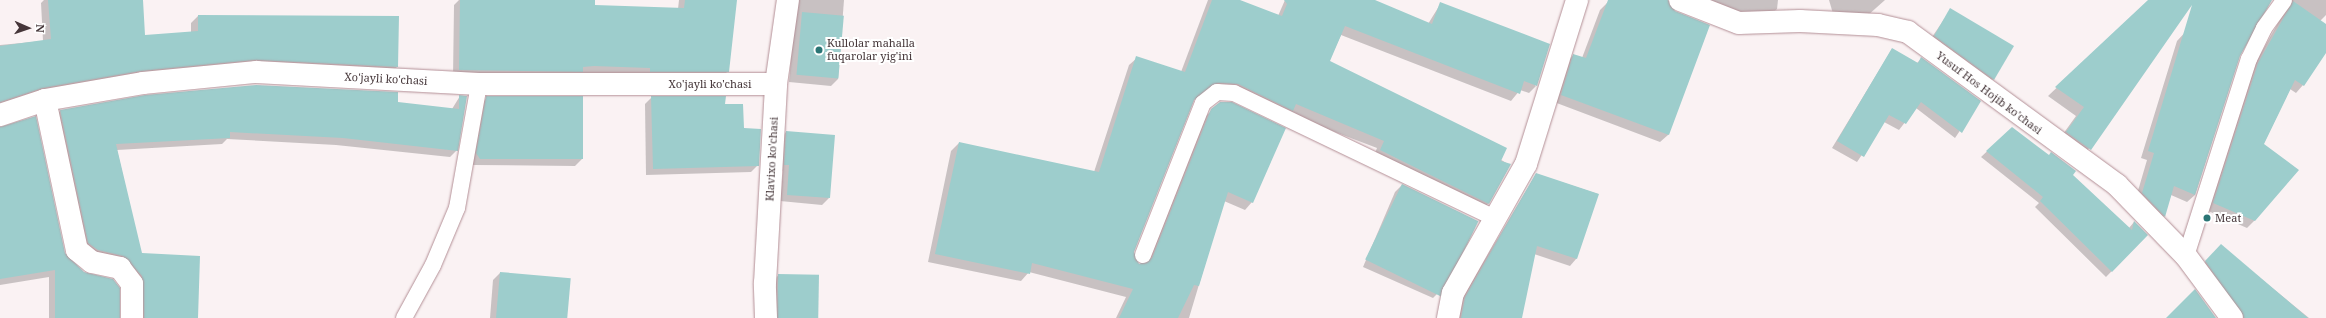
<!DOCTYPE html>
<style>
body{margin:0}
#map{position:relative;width:2326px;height:318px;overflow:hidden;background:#faf2f3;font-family:"Noto Serif",serif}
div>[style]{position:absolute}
.shadow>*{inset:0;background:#0003}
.building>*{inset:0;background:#9dcdcc;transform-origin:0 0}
.roads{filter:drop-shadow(0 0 1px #b38f96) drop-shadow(0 0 1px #b38f96)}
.service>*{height:16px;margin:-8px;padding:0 8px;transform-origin:8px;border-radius:8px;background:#fff}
.minor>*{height:22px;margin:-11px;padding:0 11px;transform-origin:11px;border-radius:11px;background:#fff}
.dots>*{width:11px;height:11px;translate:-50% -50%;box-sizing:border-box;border:2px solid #fff;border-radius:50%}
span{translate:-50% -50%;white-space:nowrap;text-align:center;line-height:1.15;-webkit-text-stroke:4px #fff;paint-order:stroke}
.poi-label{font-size:11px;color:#453639}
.left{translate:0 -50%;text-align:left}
.street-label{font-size:11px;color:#453639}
.north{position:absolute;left:8px;top:8px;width:40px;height:40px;-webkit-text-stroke:3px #fff;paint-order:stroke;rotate:92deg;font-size:11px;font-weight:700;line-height:16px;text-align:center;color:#453639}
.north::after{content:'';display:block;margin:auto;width:14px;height:18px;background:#453639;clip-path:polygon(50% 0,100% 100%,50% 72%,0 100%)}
</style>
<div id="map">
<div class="shadow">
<div style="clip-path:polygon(44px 0,142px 0,144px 36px,191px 33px,191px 23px,198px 16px,397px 67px,390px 74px,249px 66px,0 107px,0 45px,43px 41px,41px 3px)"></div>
<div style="clip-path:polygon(459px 0,594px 0,594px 6px,678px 9px,679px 0,736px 0,728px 71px,721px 78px,453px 77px,454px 5px)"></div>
<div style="clip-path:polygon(796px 0,844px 0,838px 79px,831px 86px,789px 82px)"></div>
<div style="clip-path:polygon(1208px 0,1237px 0,1278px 16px,1285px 0,1372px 0,1428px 24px,1441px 3px,1536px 86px,1529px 93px,1520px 90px,1511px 101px,1341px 35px,1329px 61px,1510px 165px,1488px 204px,1480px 211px,1373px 158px,1377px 148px,1227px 91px,1195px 98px,1133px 252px,1139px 265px,1147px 262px,1204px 118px,1212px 110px,1252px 202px,1245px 210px,1224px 201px,1189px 318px,1116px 318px,1126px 297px,1029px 272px,1021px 281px,928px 262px,951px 151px,959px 143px,1094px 172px,1129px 65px,1137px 58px,1181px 72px)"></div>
<div style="clip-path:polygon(1631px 0,1667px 0,1675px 12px,1709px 26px,1668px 135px,1660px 142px,1554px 102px,1566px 62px,1574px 55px,1582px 58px,1600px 10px,1607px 3px)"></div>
<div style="clip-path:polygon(1688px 0,1778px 0,1777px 9px,1769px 16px,1726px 15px)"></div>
<div style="clip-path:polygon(1829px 0,1885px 0,1867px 16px,1834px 17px)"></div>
<div style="clip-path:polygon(2215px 0,2271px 0,2240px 54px,2195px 195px,2187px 202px,2171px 195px,2164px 216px,2157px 223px,2135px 201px,2147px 160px,2141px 158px,2177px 41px)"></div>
<div style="clip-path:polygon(2281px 0,2326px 0,2326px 15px,2320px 21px,2326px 26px,2326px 52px,2303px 85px,2296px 93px,2290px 89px,2263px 145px,2255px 220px,2247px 228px,2206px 210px,2251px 71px,2286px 9px)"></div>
<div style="clip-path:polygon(2145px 4px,2175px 28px,2082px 158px,2058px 141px,2076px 116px,2048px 96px)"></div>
<div style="clip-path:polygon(1951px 9px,1993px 79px,1987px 86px,1928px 43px)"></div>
<div style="clip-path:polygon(1892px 49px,1917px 63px,1921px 59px,1980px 101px,1955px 138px,1916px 108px,1899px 130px,1884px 122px,1857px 162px,1832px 148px)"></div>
<div style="clip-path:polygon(460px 96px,466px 97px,457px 150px,450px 157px,336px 145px,227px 139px,222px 144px,117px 150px,141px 254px,197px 318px,137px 318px,138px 291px,90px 257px,53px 118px,60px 111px,397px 103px,452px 109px)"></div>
<div style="clip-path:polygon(487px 98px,582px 159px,575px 166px,473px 165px,470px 160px,480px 104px)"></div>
<div style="clip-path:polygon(651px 98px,724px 105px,743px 129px,758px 165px,751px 172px,646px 175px,645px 104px)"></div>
<div style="clip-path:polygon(0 127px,64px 254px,119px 318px,49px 318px,49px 277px,0 285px)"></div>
<div style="clip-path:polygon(2012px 128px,2129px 228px,2134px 222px,2147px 235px,2106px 277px,2035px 207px,2039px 203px,1981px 157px)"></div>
<div style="clip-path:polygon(786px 132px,829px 198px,822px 205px,780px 201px,783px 171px,778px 172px,780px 139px)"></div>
<div style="clip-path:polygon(1536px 174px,1598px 194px,1576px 259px,1570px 266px,1534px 254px,1521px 318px,1456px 318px,1458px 305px)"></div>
<div style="clip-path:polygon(1402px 185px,1440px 291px,1433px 298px,1363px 267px,1395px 192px)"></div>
<div style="clip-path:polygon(2221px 246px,2309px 318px,2240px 318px,2200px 267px)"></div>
<div style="clip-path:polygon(500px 273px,567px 318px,490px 318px,493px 280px)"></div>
<div style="clip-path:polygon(779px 275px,816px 318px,770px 318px,772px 281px)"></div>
</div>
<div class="building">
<div style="clip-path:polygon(48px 0,143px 0,145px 35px,198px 31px,198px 15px,399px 16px,398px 67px,255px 60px,141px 71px,43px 88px,0 102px,0 46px,51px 39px)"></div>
<div style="clip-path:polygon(460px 0,595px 0,595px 5px,684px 8px,685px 0,737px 0,729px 72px,650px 72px,650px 68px,594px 66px,583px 67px,583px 72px,459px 70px)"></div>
<div style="clip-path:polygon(1212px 0,1240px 0,1282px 16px,1287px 4px,1284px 0,1375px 0,1432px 24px,1440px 2px,1550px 44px,1537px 86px,1524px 81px,1520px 94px,1345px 26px,1330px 61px,1507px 148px,1501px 161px,1511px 164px,1489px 204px,1380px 150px,1384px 141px,1296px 104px,1293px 111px,1238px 84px,1218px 83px,1194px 100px,1134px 252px,1139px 264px,1152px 258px,1211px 109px,1220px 102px,1232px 102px,1286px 128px,1253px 203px,1228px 192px,1199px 286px,1194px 285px,1178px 318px,1119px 318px,1133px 289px,1032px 263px,1030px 274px,935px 254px,959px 142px,1099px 172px,1136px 56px,1185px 72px)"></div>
<div style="clip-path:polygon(1608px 0,1668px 0,1675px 11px,1710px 25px,1669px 135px,1561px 95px,1573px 54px,1586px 58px)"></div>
<div style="clip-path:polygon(2148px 0,2272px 0,2240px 56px,2195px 195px,2174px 186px,2165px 217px,2142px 193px,2154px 153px,2148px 151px,2192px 5px,2091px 150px,2066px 132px,2084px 107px,2055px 87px)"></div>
<div style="clip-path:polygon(2293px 1px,2326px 24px,2326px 53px,2304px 86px,2295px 80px,2264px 144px,2299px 170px,2255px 221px,2213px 203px,2258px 63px)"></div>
<div style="clip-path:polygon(1950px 8px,2014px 46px,1994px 80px,1934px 36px)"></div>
<div style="left:802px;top:12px;width:42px;height:63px;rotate:5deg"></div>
<div style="clip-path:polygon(1892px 48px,1918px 63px,1921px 57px,1981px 101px,1962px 133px,1921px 102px,1906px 124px,1889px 115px,1864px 157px,1837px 141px)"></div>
<div style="clip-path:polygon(256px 85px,398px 92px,398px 102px,459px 109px,459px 95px,467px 96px,458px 151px,343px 138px,230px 132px,230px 138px,116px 144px,142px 253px,200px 256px,198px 318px,144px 318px,142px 276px,123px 256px,98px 250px,88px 243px,60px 110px,145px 95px)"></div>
<div style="clip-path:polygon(486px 96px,583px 96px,583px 159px,480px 159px,476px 153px)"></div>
<div style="clip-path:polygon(651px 96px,726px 96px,725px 104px,743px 104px,744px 128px,761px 129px,759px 166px,653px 169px)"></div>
<div style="clip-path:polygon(36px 116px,65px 253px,84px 272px,113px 279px,120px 288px,120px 318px,55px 318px,55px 270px,0 279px,0 127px)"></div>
<div style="clip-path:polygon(2012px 127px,2049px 155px,2051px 152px,2076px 171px,2073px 175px,2132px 230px,2134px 221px,2148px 235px,2112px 272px,2040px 201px,2043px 197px,1986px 151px)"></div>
<div style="clip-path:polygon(786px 131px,835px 135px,830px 198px,787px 195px,789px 165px,784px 165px)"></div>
<div style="clip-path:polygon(1536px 173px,1599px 194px,1577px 259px,1537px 246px,1522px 318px,1461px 318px,1465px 297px)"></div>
<div style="left:1402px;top:184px;width:85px;height:84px;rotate:26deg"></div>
<div style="clip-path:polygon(2221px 244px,2308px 318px,2244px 318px,2205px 261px)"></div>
<div style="left:500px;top:272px;width:71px;height:46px;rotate:5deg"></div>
<div style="left:778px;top:274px;width:41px;height:44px;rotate:1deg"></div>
<div style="clip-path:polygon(2195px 289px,2216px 318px,2166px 318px)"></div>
</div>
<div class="roads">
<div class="service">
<div style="left:1143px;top:255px;width:163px;rotate:-68.5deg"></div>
<div style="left:1203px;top:103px;width:18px;rotate:-38deg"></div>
<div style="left:1217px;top:92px;width:17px;rotate:3deg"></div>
<div style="left:1234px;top:93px;width:292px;rotate:25.6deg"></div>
<div style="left:2186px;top:256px;width:207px;rotate:-72.3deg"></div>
<div style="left:2249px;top:59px;width:34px;rotate:-64deg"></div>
<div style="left:2264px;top:28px;width:34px;rotate:-54deg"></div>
<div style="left:404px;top:318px;width:60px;rotate:-61.3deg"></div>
<div style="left:433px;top:265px;width:62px;rotate:-67.2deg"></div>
<div style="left:457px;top:208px;width:126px;rotate:-79.9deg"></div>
</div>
<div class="minor">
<div style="left:1680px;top:0;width:63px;rotate:21.3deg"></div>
<div style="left:1739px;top:23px;width:61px;rotate:-1.9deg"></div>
<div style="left:1800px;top:21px;width:78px;rotate:2.9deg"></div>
<div style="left:1878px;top:25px;width:31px;rotate:13deg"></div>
<div style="left:1908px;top:32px;width:259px;rotate:36.2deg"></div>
<div style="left:2117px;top:185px;width:99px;rotate:45.8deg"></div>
<div style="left:2186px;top:256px;width:77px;rotate:53.4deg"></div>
<div style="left:45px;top:100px;width:153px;rotate:78deg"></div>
<div style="left:77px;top:250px;width:19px;rotate:39deg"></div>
<div style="left:92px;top:262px;width:29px;rotate:12deg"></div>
<div style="left:120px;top:268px;width:20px;rotate:53deg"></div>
<div style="left:132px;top:284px;width:34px;rotate:90deg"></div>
<div style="left:0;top:115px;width:47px;rotate:-18.4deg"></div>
<div style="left:45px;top:100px;width:99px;rotate:-9.8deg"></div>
<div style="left:143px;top:83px;width:114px;rotate:-5.6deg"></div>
<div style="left:256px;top:72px;width:223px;rotate:3.1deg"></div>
<div style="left:479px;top:84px;width:297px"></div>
<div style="left:766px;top:318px;width:35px;rotate:-92deg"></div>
<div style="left:765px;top:283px;width:199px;rotate:-86.8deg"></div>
<div style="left:776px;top:84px;width:85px;rotate:-81.9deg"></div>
<div style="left:1448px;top:318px;width:25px;rotate:-79deg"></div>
<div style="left:1453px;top:293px;width:148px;rotate:-60.5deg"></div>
<div style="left:1526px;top:164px;width:172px;rotate:-72.7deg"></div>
</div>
</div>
<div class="dots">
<div style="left:819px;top:50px;background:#2b7575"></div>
<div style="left:2207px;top:218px;background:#2b7575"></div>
</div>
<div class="poi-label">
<span class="left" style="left:827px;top:50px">Kullolar mahalla<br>fuqarolar yig'ini</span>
<span class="left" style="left:2215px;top:218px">Meat</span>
</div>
<div class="street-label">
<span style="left:386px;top:79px;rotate:3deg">Xo'jayli ko'chasi</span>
<span style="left:710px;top:84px">Xo'jayli ko'chasi</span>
<span style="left:1989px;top:93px;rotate:37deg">Yusuf Hos Hojib ko'chasi</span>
<span style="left:772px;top:159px;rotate:-87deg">Klavixo ko'chasi</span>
</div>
<div class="north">N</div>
</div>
